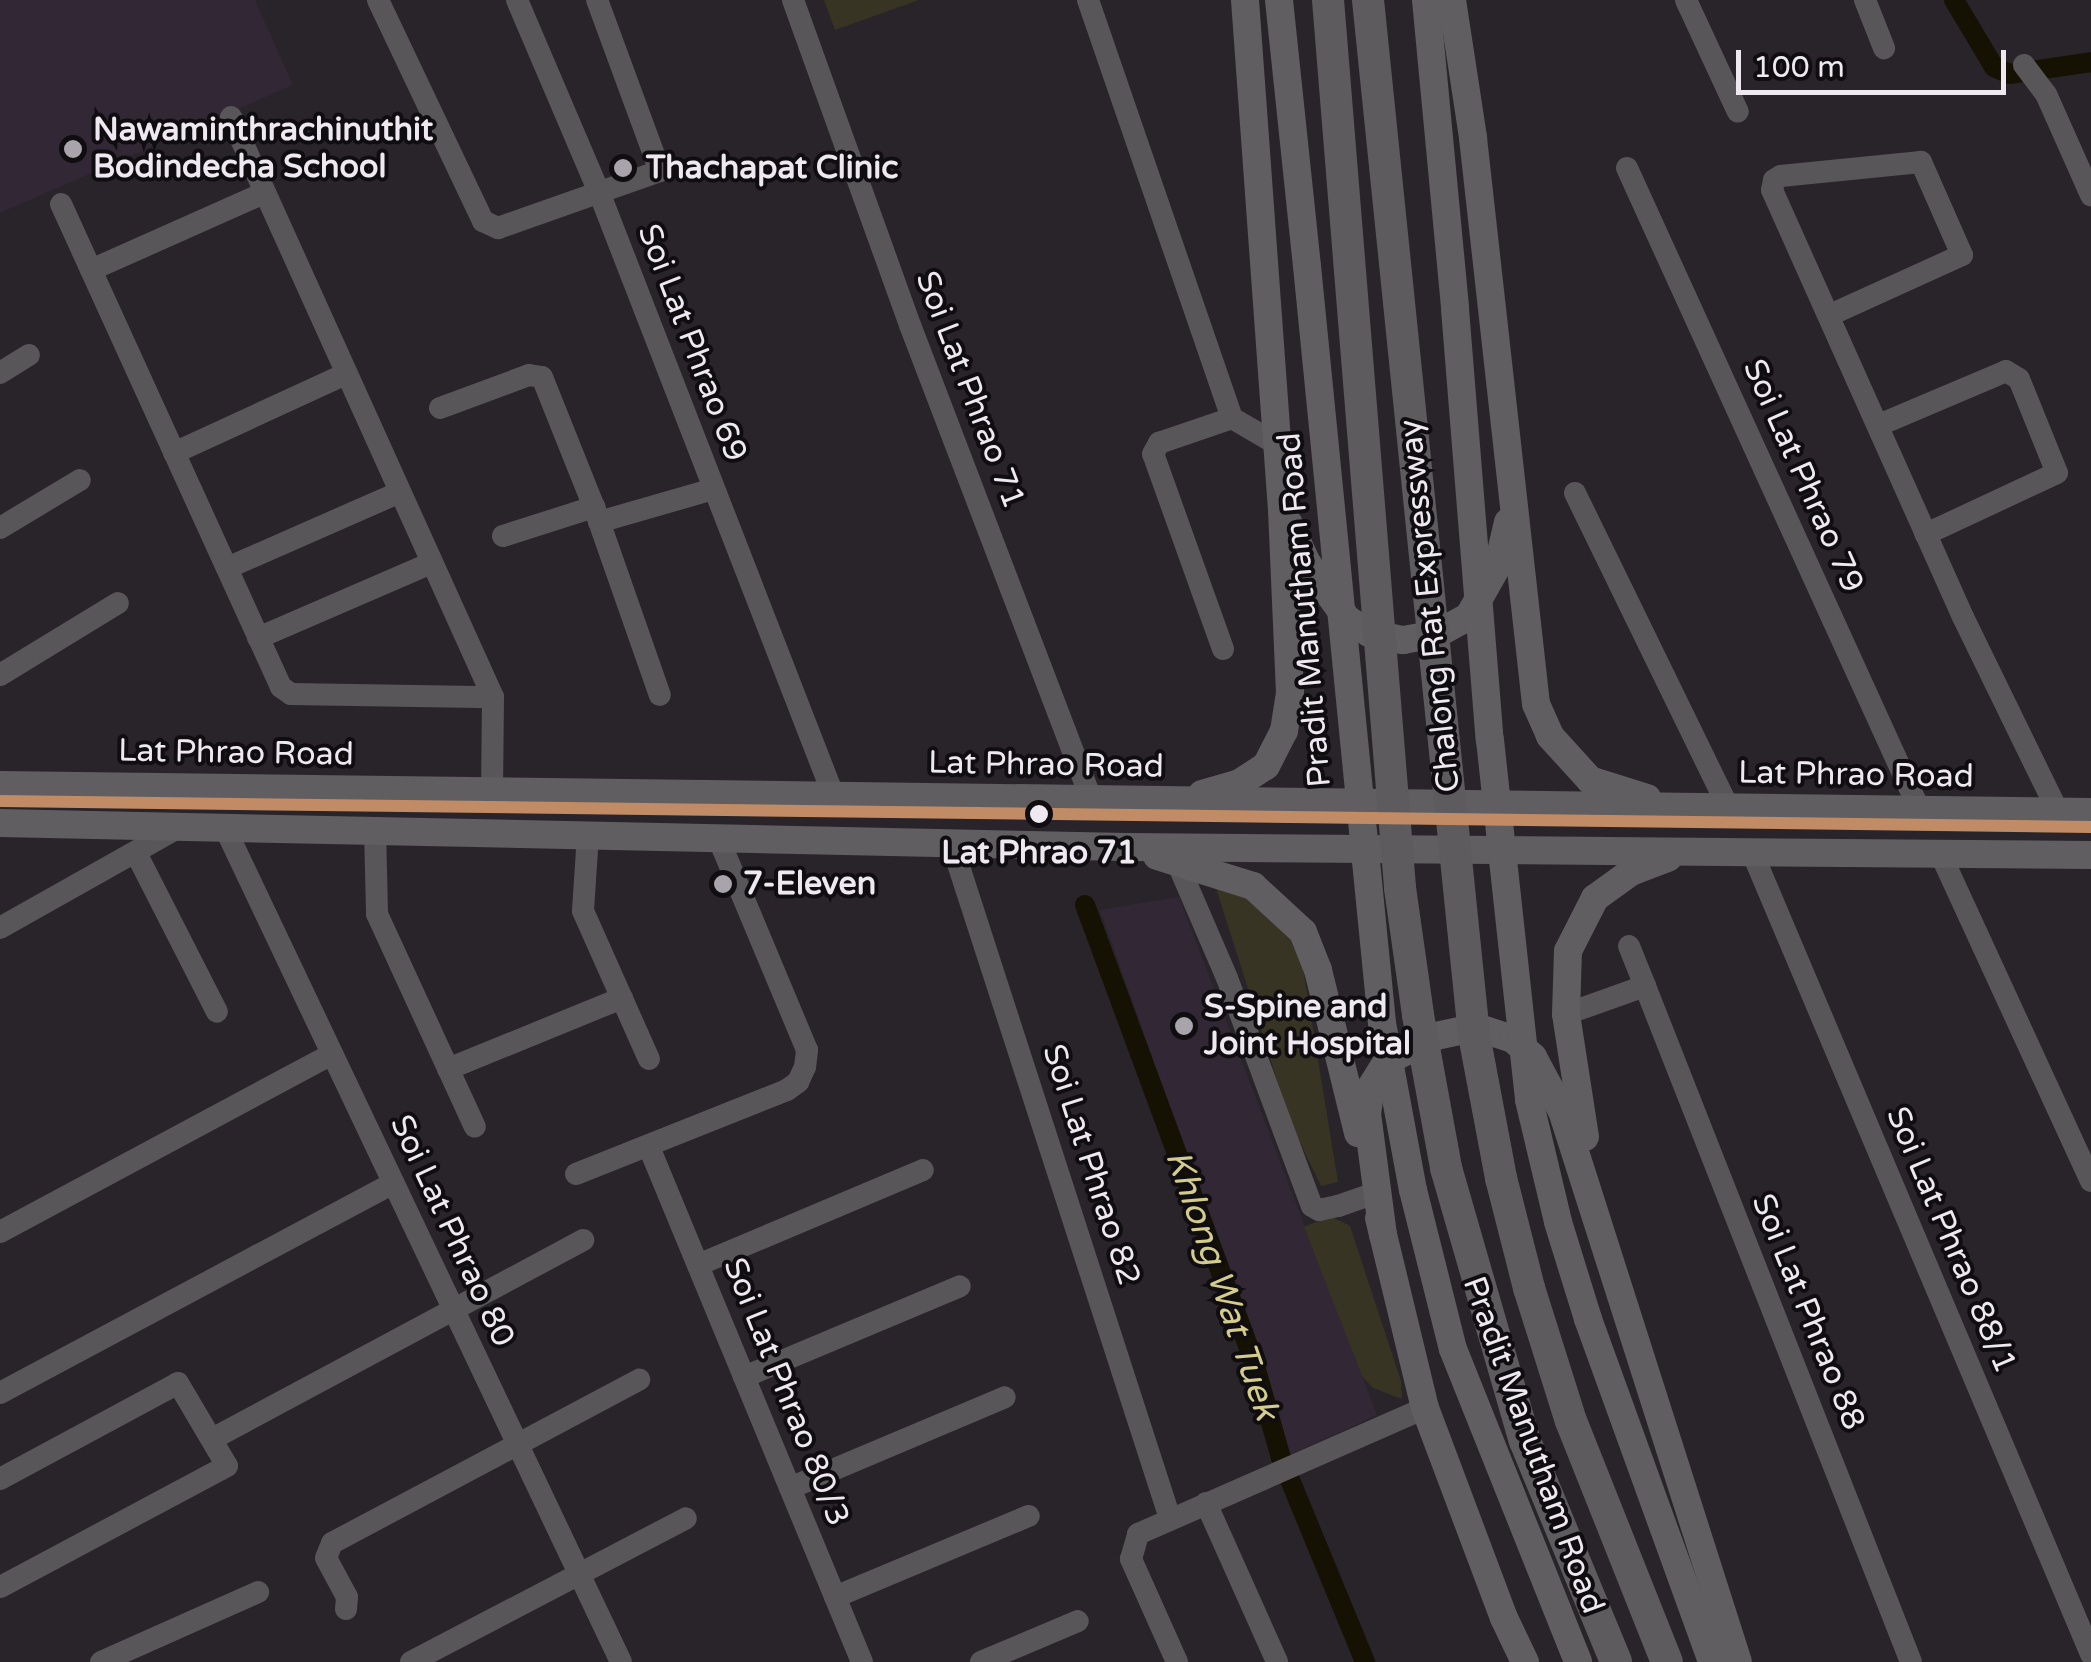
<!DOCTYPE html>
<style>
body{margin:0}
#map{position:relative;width:2091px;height:1662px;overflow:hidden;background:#29242a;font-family:"Varela Round",sans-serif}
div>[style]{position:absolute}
.built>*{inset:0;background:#322734}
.green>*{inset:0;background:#373423}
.canal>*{height:20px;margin:-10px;padding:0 10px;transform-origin:10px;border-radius:10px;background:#151204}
.minor>*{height:22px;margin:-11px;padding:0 11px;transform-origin:11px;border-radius:11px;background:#585658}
.major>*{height:28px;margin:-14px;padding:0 14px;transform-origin:14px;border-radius:14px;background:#605e61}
.major-bridge>*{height:28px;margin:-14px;padding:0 14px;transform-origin:14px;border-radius:14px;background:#605e61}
.highway-bridge>*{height:32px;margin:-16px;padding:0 16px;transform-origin:16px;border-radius:16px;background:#5e5b5e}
.metro-1>*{height:12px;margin:-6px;padding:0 6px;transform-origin:6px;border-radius:6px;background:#c18c65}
.dots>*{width:28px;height:28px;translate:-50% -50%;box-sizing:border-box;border:5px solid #100d11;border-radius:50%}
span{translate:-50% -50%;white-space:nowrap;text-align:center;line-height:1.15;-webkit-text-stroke:8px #100d11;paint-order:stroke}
.poi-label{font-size:32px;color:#eee9f0;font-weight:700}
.left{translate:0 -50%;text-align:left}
.street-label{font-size:32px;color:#eee9f0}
.stop-label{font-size:32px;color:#eee9f0;font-weight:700}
.water-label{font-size:35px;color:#d4cc8d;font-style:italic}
.scale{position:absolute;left:1736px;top:50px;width:270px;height:45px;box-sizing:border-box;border:5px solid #eee9f0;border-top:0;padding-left:12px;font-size:30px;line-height:35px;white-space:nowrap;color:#eee9f0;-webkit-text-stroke:8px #100d11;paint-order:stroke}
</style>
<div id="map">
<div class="built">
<div style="clip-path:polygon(0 0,255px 0,293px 85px,0 213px)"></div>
<div style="clip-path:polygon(1179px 897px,1377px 1415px,1287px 1456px,1263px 1368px,1100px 910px)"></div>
</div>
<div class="green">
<div style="clip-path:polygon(824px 0,919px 0,835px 30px)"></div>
<div style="clip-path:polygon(1216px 888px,1238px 890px,1289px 932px,1302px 962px,1338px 1182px,1321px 1186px,1291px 1124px)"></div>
<div style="clip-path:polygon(1330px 1216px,1350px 1226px,1401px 1381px,1402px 1399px,1373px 1388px,1362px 1376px,1304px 1227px)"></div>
</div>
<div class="canal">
<div style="left:1954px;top:0;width:78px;rotate:59.2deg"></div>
<div style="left:1994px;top:67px;width:17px;rotate:24deg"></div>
<div style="left:2010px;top:74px;width:82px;rotate:-8.4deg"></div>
<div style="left:1085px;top:905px;width:484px;rotate:69.7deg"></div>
<div style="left:1253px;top:1359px;width:103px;rotate:74.2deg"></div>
<div style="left:1281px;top:1458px;width:221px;rotate:67.6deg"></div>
</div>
<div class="minor">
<div style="left:378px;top:0;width:245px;rotate:64.6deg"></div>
<div style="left:483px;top:221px;width:17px;rotate:25deg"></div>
<div style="left:498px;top:228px;width:172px;rotate:-19.4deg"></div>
<div style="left:660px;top:171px;width:182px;rotate:-110.2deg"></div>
<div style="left:517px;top:0;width:209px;rotate:66.9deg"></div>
<div style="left:599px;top:192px;width:649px;rotate:68.77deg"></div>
<div style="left:793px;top:0;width:345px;rotate:70.2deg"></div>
<div style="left:910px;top:325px;width:510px;rotate:69.08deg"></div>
<div style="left:1088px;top:0;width:442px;rotate:71deg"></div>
<div style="left:1232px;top:418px;width:50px;rotate:30.2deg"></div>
<div style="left:1686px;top:0;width:123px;rotate:65.1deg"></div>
<div style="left:1865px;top:0;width:52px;rotate:68.4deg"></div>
<div style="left:2024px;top:65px;width:36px;rotate:53deg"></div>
<div style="left:2046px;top:94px;width:111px;rotate:66deg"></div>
<div style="left:231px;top:117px;width:636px;rotate:65.69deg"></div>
<div style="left:493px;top:697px;width:94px;rotate:90.6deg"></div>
<div style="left:1627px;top:168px;width:707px;rotate:65.5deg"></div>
<div style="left:61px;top:204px;width:531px;rotate:65.51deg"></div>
<div style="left:281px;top:687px;width:12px;rotate:35deg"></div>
<div style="left:291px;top:694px;width:202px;rotate:0.9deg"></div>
<div style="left:91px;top:270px;width:189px;rotate:-24deg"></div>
<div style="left:1830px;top:315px;width:145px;rotate:-24.4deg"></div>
<div style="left:1962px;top:255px;width:102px;rotate:-113.8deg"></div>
<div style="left:1921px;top:162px;width:141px;rotate:174.3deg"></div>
<div style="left:1781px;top:176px;width:8px;rotate:150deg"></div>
<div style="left:1774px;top:180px;width:10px;rotate:101deg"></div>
<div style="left:1772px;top:190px;width:468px;rotate:65.9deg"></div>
<div style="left:1963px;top:617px;width:217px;rotate:64deg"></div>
<div style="left:0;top:373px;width:34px;rotate:-32deg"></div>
<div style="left:440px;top:408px;width:95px;rotate:-20.3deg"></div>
<div style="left:529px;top:375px;width:13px;rotate:9deg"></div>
<div style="left:542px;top:377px;width:140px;rotate:68.2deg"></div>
<div style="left:594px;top:507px;width:199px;rotate:70.7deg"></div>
<div style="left:1879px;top:425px;width:138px;rotate:-23deg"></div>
<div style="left:2006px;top:371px;width:15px;rotate:32deg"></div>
<div style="left:2019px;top:379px;width:101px;rotate:68deg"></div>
<div style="left:2057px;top:473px;width:145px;rotate:155deg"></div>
<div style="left:174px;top:453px;width:189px;rotate:-24.7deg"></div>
<div style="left:1575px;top:493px;width:352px;rotate:64deg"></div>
<div style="left:599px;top:522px;width:119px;rotate:-16.1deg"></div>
<div style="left:0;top:528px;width:93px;rotate:-31deg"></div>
<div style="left:503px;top:536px;width:96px;rotate:-17.7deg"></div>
<div style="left:227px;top:568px;width:189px;rotate:-23.7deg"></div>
<div style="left:258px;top:638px;width:189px;rotate:-23.4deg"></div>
<div style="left:1223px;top:649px;width:207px;rotate:-109.7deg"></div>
<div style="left:1153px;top:454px;width:13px;rotate:-61deg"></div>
<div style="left:1159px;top:443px;width:77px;rotate:-18.9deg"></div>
<div style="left:0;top:675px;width:138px;rotate:-31.4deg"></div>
<div style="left:225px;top:828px;width:923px;rotate:64.6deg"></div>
<div style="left:375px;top:830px;width:84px;rotate:88.6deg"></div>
<div style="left:377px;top:914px;width:234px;rotate:65.3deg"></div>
<div style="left:588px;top:835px;width:76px;rotate:93.8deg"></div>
<div style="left:583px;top:911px;width:162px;rotate:66deg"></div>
<div style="left:951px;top:842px;width:701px;rotate:72.06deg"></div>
<div style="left:1752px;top:852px;width:871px;rotate:67.09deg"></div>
<div style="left:136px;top:853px;width:178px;rotate:63deg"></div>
<div style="left:1940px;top:853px;width:361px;rotate:65.3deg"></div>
<div style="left:1177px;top:862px;width:126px;rotate:66.7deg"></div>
<div style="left:1227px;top:978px;width:243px;rotate:69.6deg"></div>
<div style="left:1312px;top:1206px;width:8px;rotate:30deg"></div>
<div style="left:1319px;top:1210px;width:19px;rotate:-12deg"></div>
<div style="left:1338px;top:1206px;width:37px;rotate:-19deg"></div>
<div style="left:0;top:928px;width:206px;rotate:-29.4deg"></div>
<div style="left:1629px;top:946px;width:43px;rotate:68.2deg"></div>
<div style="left:1566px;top:1014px;width:84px;rotate:-19.5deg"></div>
<div style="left:1645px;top:986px;width:726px;rotate:68.52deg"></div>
<div style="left:448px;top:1069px;width:188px;rotate:-22.2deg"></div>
<div style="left:649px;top:1147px;width:557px;rotate:67.53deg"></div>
<div style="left:576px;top:1174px;width:227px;rotate:-21.7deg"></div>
<div style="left:787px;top:1090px;width:14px;rotate:-36deg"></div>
<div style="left:798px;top:1082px;width:17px;rotate:-65deg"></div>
<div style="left:805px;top:1067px;width:17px;rotate:-83deg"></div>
<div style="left:807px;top:1050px;width:231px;rotate:-112.7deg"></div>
<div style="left:0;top:1232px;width:377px;rotate:-28.2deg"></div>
<div style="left:698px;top:1265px;width:244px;rotate:-22.9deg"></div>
<div style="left:744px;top:1377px;width:234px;rotate:-22.8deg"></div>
<div style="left:0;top:1393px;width:446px;rotate:-28.1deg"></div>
<div style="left:214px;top:1438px;width:419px;rotate:-28.2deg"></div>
<div style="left:0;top:1479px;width:202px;rotate:-28.3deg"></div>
<div style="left:178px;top:1383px;width:96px;rotate:59.4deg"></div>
<div style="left:227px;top:1466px;width:257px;rotate:151.9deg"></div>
<div style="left:790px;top:1488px;width:233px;rotate:-22.9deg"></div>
<div style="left:1206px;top:1503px;width:174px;rotate:65.9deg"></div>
<div style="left:835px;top:1597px;width:210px;rotate:-22.7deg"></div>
<div style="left:346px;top:1609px;width:12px;rotate:-85deg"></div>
<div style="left:347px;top:1597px;width:44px;rotate:-118.3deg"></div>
<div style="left:326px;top:1558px;width:16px;rotate:-68deg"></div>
<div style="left:332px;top:1543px;width:348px;rotate:-28deg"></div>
<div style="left:101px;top:1662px;width:172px;rotate:-24deg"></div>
<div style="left:411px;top:1662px;width:310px;rotate:-27.6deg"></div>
<div style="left:981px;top:1662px;width:105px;rotate:-22.9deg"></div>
<div style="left:1177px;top:1662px;width:113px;rotate:-114.1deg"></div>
<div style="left:1131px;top:1559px;width:26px;rotate:-74deg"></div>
<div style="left:1138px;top:1534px;width:313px;rotate:-23.7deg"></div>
</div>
<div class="major">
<div style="left:1279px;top:0;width:267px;rotate:84deg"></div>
<div style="left:1426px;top:0;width:310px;rotate:84.6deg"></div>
<div style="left:1452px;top:0;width:140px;rotate:81.3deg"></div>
<div style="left:1473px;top:138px;width:569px;rotate:83.65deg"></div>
<div style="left:1536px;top:704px;width:35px;rotate:66deg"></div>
<div style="left:1550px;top:736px;width:59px;rotate:47.7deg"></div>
<div style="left:1590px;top:780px;width:60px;rotate:17.5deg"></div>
<div style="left:1289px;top:524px;width:43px;rotate:65.2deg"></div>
<div style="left:1307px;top:563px;width:69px;rotate:54.5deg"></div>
<div style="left:1347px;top:619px;width:26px;rotate:32deg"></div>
<div style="left:1369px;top:633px;width:35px;rotate:12deg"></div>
<div style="left:1403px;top:640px;width:35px;rotate:-10deg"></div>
<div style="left:1437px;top:634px;width:37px;rotate:-29deg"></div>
<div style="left:1469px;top:616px;width:59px;rotate:-60.4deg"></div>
<div style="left:1498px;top:565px;width:44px;rotate:-76.9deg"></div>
<div style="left:0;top:785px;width:2091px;rotate:0.74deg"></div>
<div style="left:1202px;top:794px;width:37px;rotate:-16deg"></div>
<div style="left:1238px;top:784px;width:33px;rotate:-33deg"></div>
<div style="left:1266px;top:766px;width:39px;rotate:-63deg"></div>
<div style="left:1284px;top:731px;width:38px;rotate:-81deg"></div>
<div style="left:1290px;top:693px;width:183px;rotate:-92.5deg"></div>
<div style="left:1282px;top:510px;width:511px;rotate:-94.15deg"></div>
<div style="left:0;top:823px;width:1127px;rotate:1.22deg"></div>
<div style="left:1127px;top:847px;width:964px;rotate:0.48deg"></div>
<div style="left:1157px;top:856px;width:101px;rotate:17.4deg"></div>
<div style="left:1253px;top:886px;width:68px;rotate:42.6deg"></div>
<div style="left:1303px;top:932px;width:41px;rotate:68.5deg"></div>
<div style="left:1318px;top:970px;width:168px;rotate:76.2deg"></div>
<div style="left:1585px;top:1137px;width:124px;rotate:-98.8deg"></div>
<div style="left:1566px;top:1014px;width:63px;rotate:-88.2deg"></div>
<div style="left:1568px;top:951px;width:59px;rotate:-63deg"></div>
<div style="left:1595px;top:898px;width:44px;rotate:-35.8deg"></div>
<div style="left:1631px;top:872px;width:40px;rotate:-21deg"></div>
<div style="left:1379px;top:1218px;width:195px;rotate:76.4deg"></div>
<div style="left:1425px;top:1408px;width:224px;rotate:69.4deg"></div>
<div style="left:1504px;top:1618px;width:49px;rotate:64.5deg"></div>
<div style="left:1383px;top:1235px;width:122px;rotate:-97.5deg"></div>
<div style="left:1367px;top:1114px;width:27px;rotate:-82deg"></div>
<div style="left:1371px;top:1087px;width:31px;rotate:-58deg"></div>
<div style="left:1387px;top:1061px;width:55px;rotate:-27deg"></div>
<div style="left:1436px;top:1036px;width:30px;rotate:-12deg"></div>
<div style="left:1465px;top:1030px;width:17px;rotate:-3deg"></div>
<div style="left:1482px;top:1029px;width:33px;rotate:18deg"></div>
<div style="left:1513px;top:1039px;width:27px;rotate:42deg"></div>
<div style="left:1533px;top:1057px;width:61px;rotate:61.8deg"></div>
<div style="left:1562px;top:1111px;width:578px;rotate:72.29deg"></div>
<div style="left:1588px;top:1319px;width:365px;rotate:70.1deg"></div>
<div style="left:1453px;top:1349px;width:337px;rotate:68.2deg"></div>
</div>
<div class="major-bridge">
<div style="left:1307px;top:266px;width:761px;rotate:84.34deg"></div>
<div style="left:1382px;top:1023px;width:170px;rotate:79.5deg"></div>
<div style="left:1413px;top:1190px;width:164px;rotate:75.9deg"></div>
<div style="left:1455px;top:309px;width:432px;rotate:85.4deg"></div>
<div style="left:1490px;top:740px;width:362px;rotate:83.8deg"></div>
<div style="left:1529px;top:1100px;width:125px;rotate:76.6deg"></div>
<div style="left:1558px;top:1222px;width:102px;rotate:72.8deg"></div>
</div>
<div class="highway-bridge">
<div style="left:1328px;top:0;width:891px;rotate:85.36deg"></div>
<div style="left:1400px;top:888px;width:128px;rotate:81.9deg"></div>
<div style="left:1418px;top:1015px;width:156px;rotate:79.6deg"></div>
<div style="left:1446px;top:1168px;width:284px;rotate:73.9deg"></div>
<div style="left:1525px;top:1441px;width:239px;rotate:67.6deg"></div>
<div style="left:1368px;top:0;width:1040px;rotate:84.15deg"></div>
<div style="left:1474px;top:1035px;width:146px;rotate:79.3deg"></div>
<div style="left:1501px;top:1178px;width:114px;rotate:75.7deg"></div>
<div style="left:1529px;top:1288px;width:139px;rotate:72.5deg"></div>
<div style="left:1571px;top:1421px;width:259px;rotate:68.3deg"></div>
</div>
<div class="metro-1">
<div style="left:0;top:801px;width:2091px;rotate:0.71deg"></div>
</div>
<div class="dots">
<div style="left:73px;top:149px;background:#a9a4ab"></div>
<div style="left:623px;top:168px;background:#a9a4ab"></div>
<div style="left:1039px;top:814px;background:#eee9f0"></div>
<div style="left:723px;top:884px;background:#a9a4ab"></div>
<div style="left:1184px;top:1026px;background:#a9a4ab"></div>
</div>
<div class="poi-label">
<span class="left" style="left:93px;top:149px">Nawaminthrachinuthit<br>Bodindecha School</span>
<span class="left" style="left:646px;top:168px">Thachapat Clinic</span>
<span class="left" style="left:743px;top:884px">7-Eleven</span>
<span class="left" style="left:1204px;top:1026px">S-Spine and<br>Joint Hospital</span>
</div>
<div class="street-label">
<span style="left:692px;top:343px;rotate:69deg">Soi Lat Phrao 69</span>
<span style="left:970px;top:390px;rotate:69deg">Soi Lat Phrao 71</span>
<span style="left:1803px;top:476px;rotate:66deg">Soi Lat Phrao 79</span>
<span style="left:1430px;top:606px;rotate:-96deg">Chalong Rat Expressway</span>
<span style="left:1305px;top:610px;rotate:-95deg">Pradit Manutham Road</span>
<span style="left:236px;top:753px;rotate:1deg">Lat Phrao Road</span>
<span style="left:1046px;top:765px;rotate:1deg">Lat Phrao Road</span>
<span style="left:1856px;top:775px;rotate:1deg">Lat Phrao Road</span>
<span style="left:1091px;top:1165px;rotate:72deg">Soi Lat Phrao 82</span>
<span style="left:452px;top:1231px;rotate:65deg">Soi Lat Phrao 80</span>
<span style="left:1951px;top:1240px;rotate:67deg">Soi Lat Phrao 88/1</span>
<span style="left:1808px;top:1312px;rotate:68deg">Soi Lat Phrao 88</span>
<span style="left:786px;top:1392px;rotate:68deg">Soi Lat Phrao 80/3</span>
<span style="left:1533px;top:1445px;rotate:70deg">Pradit Manutham Road</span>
</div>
<div class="stop-label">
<span style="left:1039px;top:853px">Lat Phrao 71</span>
</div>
<div class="water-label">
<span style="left:1222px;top:1285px;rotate:71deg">Khlong Wat Tuek</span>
</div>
<div class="scale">100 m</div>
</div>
